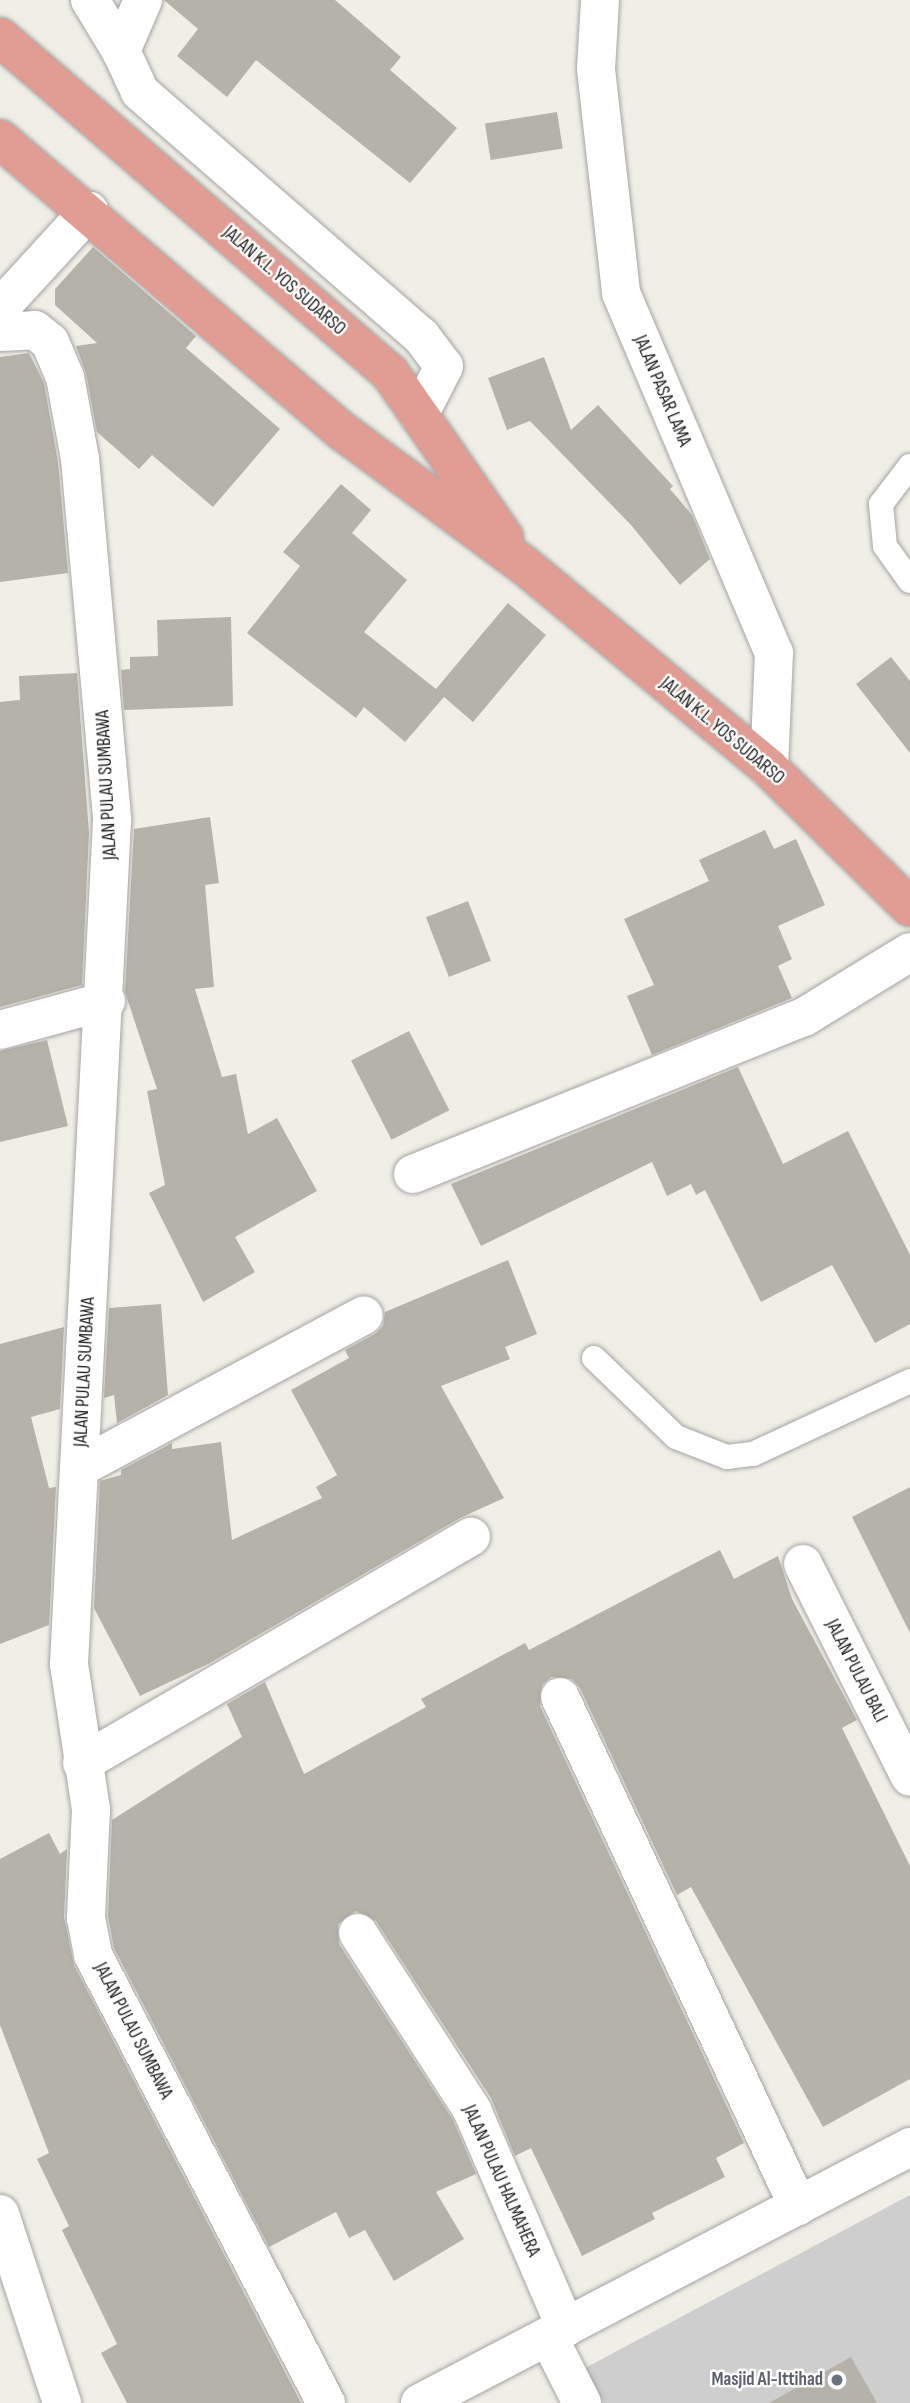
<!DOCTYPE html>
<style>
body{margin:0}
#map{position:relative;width:910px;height:2403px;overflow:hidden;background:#f0efe7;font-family:"Sofia Sans Condensed",sans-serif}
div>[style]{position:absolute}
.religious>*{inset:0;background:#cecece}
.building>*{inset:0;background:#b5b2a9;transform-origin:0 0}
.roads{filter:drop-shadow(0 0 2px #a4a4a4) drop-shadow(0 0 2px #a4a4a4)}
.lane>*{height:24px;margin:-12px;padding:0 12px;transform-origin:12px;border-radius:12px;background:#fff}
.street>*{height:38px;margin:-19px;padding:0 19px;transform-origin:19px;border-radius:19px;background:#fff}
.highway>*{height:38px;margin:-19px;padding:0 19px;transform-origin:19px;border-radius:19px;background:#e19d94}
.dots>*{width:19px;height:19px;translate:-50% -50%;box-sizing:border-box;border:4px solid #fff;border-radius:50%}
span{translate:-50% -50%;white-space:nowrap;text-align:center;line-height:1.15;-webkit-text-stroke:5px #fff;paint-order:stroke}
.street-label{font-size:19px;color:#202020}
.worship-label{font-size:19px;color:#5b616d;font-weight:700}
.right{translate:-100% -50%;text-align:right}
</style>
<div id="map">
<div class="religious">
<div style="clip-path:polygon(910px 2195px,910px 2403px,604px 2403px,585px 2368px)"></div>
</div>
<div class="building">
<div style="clip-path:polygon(164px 0,335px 0,401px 57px,390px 70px,457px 128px,410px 183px,256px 60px,227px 97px,177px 56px,198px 29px)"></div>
<div style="left:557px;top:112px;width:37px;height:73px;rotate:81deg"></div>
<div style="clip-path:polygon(93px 247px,196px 336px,186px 348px,280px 429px,213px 507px,152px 455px,139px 469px,97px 432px,86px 373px,76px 346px,97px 343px,55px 305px,55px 289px)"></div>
<div style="clip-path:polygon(29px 353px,44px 383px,58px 462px,68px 573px,0 582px,0 357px)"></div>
<div style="clip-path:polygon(544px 357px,571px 430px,598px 405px,673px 486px,670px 489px,692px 515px,710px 559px,680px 585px,631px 525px,530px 421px,507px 430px,488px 378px)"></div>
<div style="clip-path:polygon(341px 484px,371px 510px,352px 533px,407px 580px,364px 632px,436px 689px,508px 603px,546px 635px,473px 722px,444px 697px,405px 742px,364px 707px,356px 718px,247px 633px,300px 566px,283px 552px)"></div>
<div style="clip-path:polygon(231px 617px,233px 706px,124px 710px,121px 670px,130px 669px,130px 657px,158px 656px,157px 620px)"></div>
<div style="clip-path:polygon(891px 657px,910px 681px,910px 753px,856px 684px)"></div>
<div style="clip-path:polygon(77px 673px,89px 833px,82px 985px,0 1007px,0 702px,20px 700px,19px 676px)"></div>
<div style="clip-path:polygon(210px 817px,219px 883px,205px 885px,214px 987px,195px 989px,222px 1077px,236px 1074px,248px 1134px,277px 1118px,317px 1191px,235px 1237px,255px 1272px,203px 1302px,149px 1193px,165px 1185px,147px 1091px,157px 1089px,125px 992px,134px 829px)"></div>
<div style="clip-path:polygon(765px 830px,774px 849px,796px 839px,825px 905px,778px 926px,792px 959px,778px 966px,792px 998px,652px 1055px,627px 996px,654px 985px,624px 919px,709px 881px,699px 860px)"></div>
<div style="left:468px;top:901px;width:64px;height:45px;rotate:69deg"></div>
<div style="left:409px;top:1031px;width:89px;height:65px;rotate:63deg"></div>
<div style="clip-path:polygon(47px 1040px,68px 1126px,0 1142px,0 1051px)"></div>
<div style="clip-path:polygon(738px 1067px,783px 1164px,848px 1131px,910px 1255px,910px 1324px,875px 1343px,832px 1265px,761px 1302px,705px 1190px,696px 1195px,691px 1184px,667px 1196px,652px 1162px,481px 1246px,451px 1184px)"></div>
<div style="clip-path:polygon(508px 1260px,537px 1334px,505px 1347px,510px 1359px,441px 1386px,504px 1498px,460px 1518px,210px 1663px,140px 1696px,94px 1608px,100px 1481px,121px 1475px,121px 1470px,172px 1443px,172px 1449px,221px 1442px,232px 1540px,322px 1498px,316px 1487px,337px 1475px,291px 1390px,349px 1358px,345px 1350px,375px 1334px,383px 1326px,385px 1312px)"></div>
<div style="clip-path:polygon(161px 1304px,168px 1395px,117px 1423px,114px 1395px,104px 1398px,109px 1308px)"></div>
<div style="clip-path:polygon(64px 1327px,60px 1409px,31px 1417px,49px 1488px,56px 1487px,49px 1625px,0 1644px,0 1344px)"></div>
<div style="clip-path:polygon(910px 1487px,910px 1633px,852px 1517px)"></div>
<div style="clip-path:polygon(720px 1550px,734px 1579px,778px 1556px,792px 1599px,857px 1720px,842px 1728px,910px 1866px,910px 2079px,823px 2127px,691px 1887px,677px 1895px,580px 1688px,572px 1679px,551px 1677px,542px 1685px,540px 1706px,744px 2143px,716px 2158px,725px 2177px,652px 2213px,655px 2219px,582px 2256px,531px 2148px,515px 2156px,491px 2098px,376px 1921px,356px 1911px,338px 1924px,339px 1944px,453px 2120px,476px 2174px,436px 2192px,464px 2239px,394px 2281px,365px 2230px,349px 2238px,336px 2212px,269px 2247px,114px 1948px,108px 1916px,112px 1820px,242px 1737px,227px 1704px,265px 1682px,304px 1774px,426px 1707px,421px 1699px,525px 1643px,529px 1650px)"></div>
<div style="clip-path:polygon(49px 1833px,60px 1854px,67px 1849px,64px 1917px,74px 1965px,301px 2403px,127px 2403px,101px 2353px,117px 2344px,62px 2230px,69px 2226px,37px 2159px,49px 2153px,0 2025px,0 1859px)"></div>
<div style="clip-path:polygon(851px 2357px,877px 2403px,769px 2403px)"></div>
</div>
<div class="roads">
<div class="lane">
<div style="left:910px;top:466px;width:48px;rotate:127.3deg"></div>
<div style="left:881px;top:504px;width:42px;rotate:84.6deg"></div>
<div style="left:885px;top:546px;width:43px;rotate:54.5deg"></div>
<div style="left:594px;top:1358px;width:114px;rotate:43.9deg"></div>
<div style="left:676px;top:1437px;width:55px;rotate:21.4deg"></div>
<div style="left:727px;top:1457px;width:26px;rotate:-7deg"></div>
<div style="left:753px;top:1454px;width:173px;rotate:-24.9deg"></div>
</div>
<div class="street">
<div style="left:90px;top:0;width:60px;rotate:58.7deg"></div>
<div style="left:143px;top:0;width:56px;rotate:113.3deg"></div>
<div style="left:121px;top:51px;width:45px;rotate:65.1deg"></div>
<div style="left:140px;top:92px;width:372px;rotate:41deg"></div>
<div style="left:421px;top:336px;width:38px;rotate:53deg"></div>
<div style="left:444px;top:366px;width:55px;rotate:117deg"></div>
<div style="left:600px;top:0;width:69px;rotate:93.3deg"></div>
<div style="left:596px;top:69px;width:225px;rotate:83.6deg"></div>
<div style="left:621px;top:293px;width:391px;rotate:67deg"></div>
<div style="left:774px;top:653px;width:115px;rotate:92.5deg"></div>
<div style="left:0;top:308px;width:132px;rotate:-47.5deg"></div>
<div style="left:0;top:332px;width:35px;rotate:-3deg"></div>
<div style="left:35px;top:330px;width:19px;rotate:39deg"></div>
<div style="left:50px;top:342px;width:38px;rotate:67deg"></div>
<div style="left:65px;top:377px;width:83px;rotate:79.6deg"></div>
<div style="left:80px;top:459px;width:363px;rotate:84.9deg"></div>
<div style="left:112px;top:821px;width:844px;rotate:92.92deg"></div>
<div style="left:69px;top:1664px;width:148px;rotate:81.4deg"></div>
<div style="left:91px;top:1810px;width:108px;rotate:92.7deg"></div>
<div style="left:86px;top:1918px;width:38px;rotate:79deg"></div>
<div style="left:93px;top:1955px;width:505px;rotate:62.52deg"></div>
<div style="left:0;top:1030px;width:110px;rotate:-15.3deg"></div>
<div style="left:413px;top:1174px;width:421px;rotate:-21.9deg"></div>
<div style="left:804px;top:1017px;width:124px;rotate:-31.5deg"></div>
<div style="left:79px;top:1468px;width:323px;rotate:-28.2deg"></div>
<div style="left:803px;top:1564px;width:238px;rotate:63.3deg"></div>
<div style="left:560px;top:1697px;width:562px;rotate:64.94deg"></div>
<div style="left:82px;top:1763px;width:450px;rotate:-30.2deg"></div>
<div style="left:358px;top:1933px;width:211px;rotate:57.2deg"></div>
<div style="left:472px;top:2110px;width:237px;rotate:66.7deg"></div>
<div style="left:0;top:2214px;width:199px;rotate:71.8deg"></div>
<div style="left:549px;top:2338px;width:73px;rotate:63.1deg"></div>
<div style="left:420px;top:2403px;width:553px;rotate:-27.58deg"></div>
</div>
<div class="highway">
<div style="left:0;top:37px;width:515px;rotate:40.75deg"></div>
<div style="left:390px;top:373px;width:200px;rotate:55.2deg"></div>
<div style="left:0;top:139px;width:450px;rotate:40.5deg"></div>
<div style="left:342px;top:431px;width:226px;rotate:36.4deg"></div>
<div style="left:524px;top:565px;width:318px;rotate:39.6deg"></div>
<div style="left:769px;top:768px;width:198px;rotate:44.6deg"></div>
</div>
</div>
<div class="dots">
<div style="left:837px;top:2380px;background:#6b7280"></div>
</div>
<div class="street-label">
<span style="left:284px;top:281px;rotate:41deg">JALAN K.L. YOS SUDARSO</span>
<span style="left:662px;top:391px;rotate:67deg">JALAN PASAR LAMA</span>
<span style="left:722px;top:731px;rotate:40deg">JALAN K.L. YOS SUDARSO</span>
<span style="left:107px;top:785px;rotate:-93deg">JALAN PULAU SUMBAWA</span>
<span style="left:85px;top:1372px;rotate:-87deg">JALAN PULAU SUMBAWA</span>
<span style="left:856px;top:1671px;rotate:63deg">JALAN PULAU BALI</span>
<span style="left:133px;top:2031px;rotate:63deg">JALAN PULAU SUMBAWA</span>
<span style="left:501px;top:2181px;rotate:66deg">JALAN PULAU HALMAHERA</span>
</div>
<div class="worship-label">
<span class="right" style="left:823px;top:2380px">Masjid Al-Ittihad</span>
</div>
</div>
